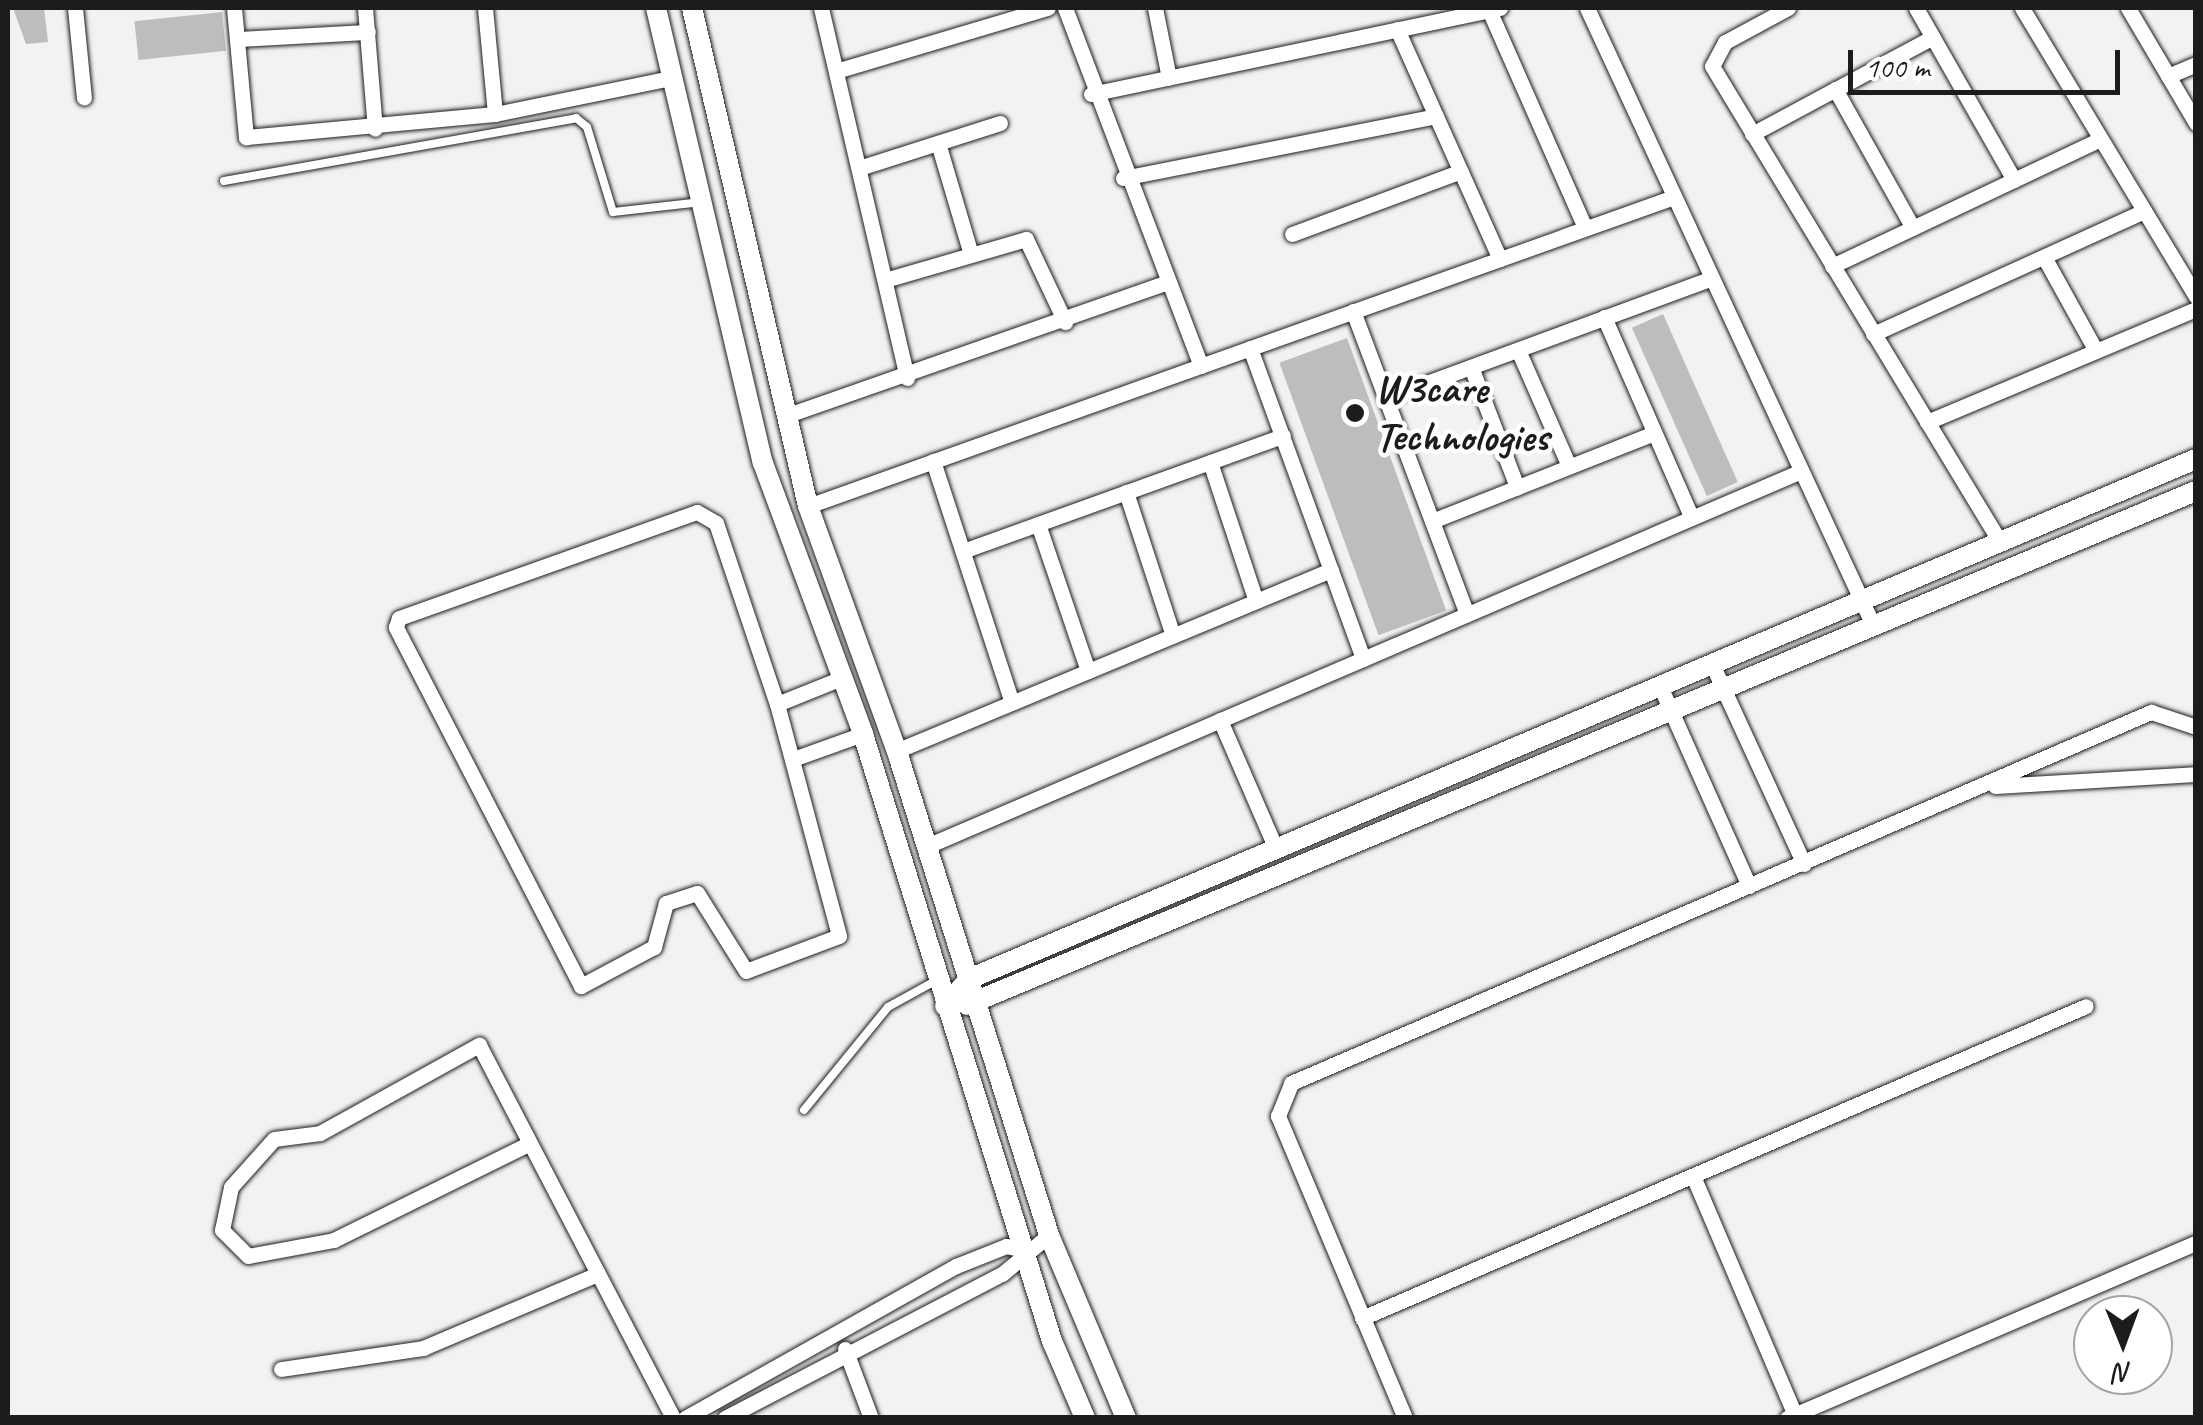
<!DOCTYPE html>
<style>
body{margin:0}
#map{position:relative;width:2203px;height:1425px;overflow:hidden;background:#f2f2f2;font-family:Caveat,sans-serif}
div>[style]{position:absolute}
.building>*{inset:0;background:#bdbdbd;transform-origin:0 0}
.roads{filter:drop-shadow(0 0 2px #1c1c1c) drop-shadow(0 0 2px #1c1c1c)}
.service>*{height:8px;margin:-4px;padding:0 4px;transform-origin:4px;border-radius:4px;background:#fff}
.minor>*{height:15px;margin:-7.5px;padding:0 7.5px;transform-origin:7.5px;border-radius:7.5px;background:#fff}
.tertiary>*{height:20px;margin:-10px;padding:0 10px;transform-origin:10px;border-radius:10px;background:#fff}
.dots>*{width:28px;height:28px;translate:-50% -50%;box-sizing:border-box;border:5px solid #fff;border-radius:50%}
span{translate:-50% -50%;white-space:nowrap;text-align:center;line-height:1.15;-webkit-text-stroke:9px #fff;paint-order:stroke}
.poi-label{font-size:42px;color:#1c1c1c;font-weight:700}
.left{translate:0 -50%;text-align:left}
.frame{position:absolute;inset:0;border:10px solid #1c1c1c;pointer-events:none}
.north{position:absolute;left:2073px;top:1295px;width:100px;height:100px;box-sizing:border-box;background:#fff;border:2px solid #a4a4a4;border-radius:50%;rotate:179deg;font-size:28px;font-weight:700;line-height:40px;text-align:center;color:#1c1c1c}
.north::after{content:'';display:block;margin:auto;width:35px;height:45px;background:#1c1c1c;clip-path:polygon(50% 0,100% 100%,50% 72%,0 100%)}
.scale{position:absolute;left:1848px;top:50px;width:272px;height:45px;box-sizing:border-box;border:5px solid #1c1c1c;border-top:0;padding-left:12px;font-size:30px;line-height:35px;white-space:nowrap;color:#1c1c1c;-webkit-text-stroke:8px #fff;paint-order:stroke}
</style>
<div id="map">
<div class="building">
<div style="clip-path:polygon(13px 8px,44px 8px,48px 42px,26px 44px)"></div>
<div style="left:222px;top:12px;width:39px;height:88px;rotate:84deg"></div>
<div style="left:1663px;top:314px;width:184px;height:34px;rotate:66deg"></div>
<div style="left:1347px;top:338px;width:290px;height:72px;rotate:70deg"></div>
</div>
<div class="roads">
<div class="service">
<div style="left:224px;top:181px;width:358px;rotate:-10.1deg"></div>
<div style="left:576px;top:118px;width:14px;rotate:39deg"></div>
<div style="left:587px;top:127px;width:89px;rotate:73deg"></div>
<div style="left:613px;top:212px;width:89px;rotate:-6.5deg"></div>
<div style="left:804px;top:1110px;width:133px;rotate:-50.8deg"></div>
<div style="left:888px;top:1007px;width:56px;rotate:-28.9deg"></div>
</div>
<div class="minor">
<div style="left:75px;top:8px;width:90px;rotate:84.3deg"></div>
<div style="left:234px;top:8px;width:130px;rotate:84.7deg"></div>
<div style="left:246px;top:137px;width:250px;rotate:-5.3deg"></div>
<div style="left:495px;top:114px;width:180px;rotate:-11.6deg"></div>
<div style="left:365px;top:8px;width:121px;rotate:85.3deg"></div>
<div style="left:485px;top:8px;width:106px;rotate:84.6deg"></div>
<div style="left:821px;top:8px;width:380px;rotate:76.9deg"></div>
<div style="left:1065px;top:8px;width:383px;rotate:69.2deg"></div>
<div style="left:1155px;top:8px;width:71px;rotate:78.7deg"></div>
<div style="left:1587px;top:8px;width:682px;rotate:65.13deg"></div>
<div style="left:1788px;top:8px;width:72px;rotate:151.6deg"></div>
<div style="left:1725px;top:42px;width:27px;rotate:118deg"></div>
<div style="left:1712px;top:66px;width:556px;rotate:58.82deg"></div>
<div style="left:1916px;top:8px;width:198px;rotate:60.3deg"></div>
<div style="left:2022px;top:8px;width:337px;rotate:58.9deg"></div>
<div style="left:2128px;top:8px;width:134px;rotate:59.4deg"></div>
<div style="left:1489px;top:10px;width:238px;rotate:66.2deg"></div>
<div style="left:1397px;top:29px;width:252px;rotate:65.9deg"></div>
<div style="left:237px;top:39px;width:131px;rotate:-3.1deg"></div>
<div style="left:836px;top:71px;width:221px;rotate:-16.6deg"></div>
<div style="left:2168px;top:76px;width:30px;rotate:-23deg"></div>
<div style="left:1835px;top:89px;width:159px;rotate:60.7deg"></div>
<div style="left:1091px;top:94px;width:418px;rotate:-11.9deg"></div>
<div style="left:1752px;top:134px;width:205px;rotate:-28.2deg"></div>
<div style="left:938px;top:143px;width:113px;rotate:73.5deg"></div>
<div style="left:859px;top:168px;width:148px;rotate:-17.7deg"></div>
<div style="left:1123px;top:178px;width:319px;rotate:-11.2deg"></div>
<div style="left:1292px;top:234px;width:180px;rotate:-20.4deg"></div>
<div style="left:2044px;top:257px;width:107px;rotate:61deg"></div>
<div style="left:1832px;top:266px;width:297px;rotate:-25.3deg"></div>
<div style="left:885px;top:280px;width:147px;rotate:-16.2deg"></div>
<div style="left:1026px;top:239px;width:92px;rotate:64.8deg"></div>
<div style="left:1353px;top:311px;width:324px;rotate:69.4deg"></div>
<div style="left:1604px;top:317px;width:219px;rotate:66.4deg"></div>
<div style="left:1873px;top:334px;width:298px;rotate:-24.4deg"></div>
<div style="left:1250px;top:348px;width:331px;rotate:70deg"></div>
<div style="left:1518px;top:350px;width:127px;rotate:66.3deg"></div>
<div style="left:1471px;top:367px;width:129px;rotate:69deg"></div>
<div style="left:1386px;top:398px;width:347px;rotate:-20.2deg"></div>
<div style="left:785px;top:416px;width:403px;rotate:-19.3deg"></div>
<div style="left:1927px;top:422px;width:292px;rotate:-22.8deg"></div>
<div style="left:933px;top:461px;width:254px;rotate:71.9deg"></div>
<div style="left:1210px;top:462px;width:146px;rotate:71.7deg"></div>
<div style="left:1126px;top:492px;width:151px;rotate:71.9deg"></div>
<div style="left:808px;top:506px;width:919px;rotate:-19.64deg"></div>
<div style="left:1432px;top:521px;width:239px;rotate:-21.6deg"></div>
<div style="left:1038px;top:524px;width:155px;rotate:71.2deg"></div>
<div style="left:963px;top:551px;width:340px;rotate:-19.8deg"></div>
<div style="left:1712px;top:664px;width:220px;rotate:65.3deg"></div>
<div style="left:1660px;top:686px;width:219px;rotate:66deg"></div>
<div style="left:777px;top:704px;width:240px;rotate:75deg"></div>
<div style="left:839px;top:936px;width:99px;rotate:159.4deg"></div>
<div style="left:746px;top:971px;width:92px;rotate:-122.1deg"></div>
<div style="left:697px;top:893px;width:33px;rotate:162deg"></div>
<div style="left:666px;top:903px;width:46px;rotate:105.3deg"></div>
<div style="left:654px;top:947px;width:83px;rotate:151.9deg"></div>
<div style="left:581px;top:986px;width:404px;rotate:-117.3deg"></div>
<div style="left:396px;top:627px;width:9px;rotate:-72deg"></div>
<div style="left:399px;top:618px;width:316px;rotate:-19.6deg"></div>
<div style="left:697px;top:512px;width:22px;rotate:30deg"></div>
<div style="left:716px;top:523px;width:191px;rotate:71.4deg"></div>
<div style="left:777px;top:704px;width:72px;rotate:-21.9deg"></div>
<div style="left:1220px;top:720px;width:141px;rotate:66.5deg"></div>
<div style="left:896px;top:751px;width:471px;rotate:-22.6deg"></div>
<div style="left:793px;top:759px;width:74px;rotate:-19.7deg"></div>
<div style="left:1995px;top:786px;width:201px;rotate:-3.4deg"></div>
<div style="left:927px;top:846px;width:951px;rotate:-23.22deg"></div>
<div style="left:528px;top:1144px;width:216px;rotate:153.7deg"></div>
<div style="left:334px;top:1240px;width:87px;rotate:169.5deg"></div>
<div style="left:248px;top:1256px;width:37px;rotate:-135deg"></div>
<div style="left:222px;top:1230px;width:44px;rotate:-78.2deg"></div>
<div style="left:231px;top:1187px;width:64px;rotate:-48.1deg"></div>
<div style="left:274px;top:1139px;width:46px;rotate:-7.4deg"></div>
<div style="left:320px;top:1133px;width:182px;rotate:-29deg"></div>
<div style="left:479px;top:1045px;width:420px;rotate:62.5deg"></div>
<div style="left:1693px;top:1176px;width:263px;rotate:66.9deg"></div>
<div style="left:1362px;top:1318px;width:788px;rotate:-23.31deg"></div>
<div style="left:845px;top:1349px;width:74px;rotate:69.4deg"></div>
<div style="left:281px;top:1369px;width:144px;rotate:-8.4deg"></div>
<div style="left:423px;top:1348px;width:185px;rotate:-23deg"></div>
<div style="left:685px;top:1418px;width:311px;rotate:-29.3deg"></div>
<div style="left:956px;top:1266px;width:54px;rotate:-21.8deg"></div>
<div style="left:1006px;top:1246px;width:18px;rotate:13deg"></div>
<div style="left:725px;top:1418px;width:312px;rotate:-27.5deg"></div>
<div style="left:1002px;top:1274px;width:61px;rotate:-39.7deg"></div>
<div style="left:1405px;top:1418px;width:328px;rotate:-112.8deg"></div>
<div style="left:1278px;top:1116px;width:35px;rotate:-68deg"></div>
<div style="left:1291px;top:1083px;width:937px;rotate:-23.34deg"></div>
<div style="left:2151px;top:712px;width:47px;rotate:18.4deg"></div>
<div style="left:1787px;top:1418px;width:445px;rotate:-23.2deg"></div>
</div>
<div class="tertiary">
<div style="left:656px;top:8px;width:467px;rotate:76.8deg"></div>
<div style="left:763px;top:463px;width:289px;rotate:69.7deg"></div>
<div style="left:863px;top:734px;width:636px;rotate:72.71deg"></div>
<div style="left:1052px;top:1341px;width:84px;rotate:66.8deg"></div>
<div style="left:692px;top:8px;width:511px;rotate:76.89deg"></div>
<div style="left:808px;top:506px;width:268px;rotate:70.1deg"></div>
<div style="left:899px;top:758px;width:500px;rotate:72.54deg"></div>
<div style="left:1049px;top:1235px;width:199px;rotate:67.2deg"></div>
<div style="left:967px;top:1005px;width:1332px;rotate:-22.7deg"></div>
<div style="left:945px;top:1006px;width:36px;rotate:-48deg"></div>
<div style="left:969px;top:979px;width:1333px;rotate:-22.97deg"></div>
</div>
</div>
<div class="dots">
<div style="left:1355px;top:413px;background:#1c1c1c"></div>
</div>
<div class="poi-label">
<span class="left" style="left:1375px;top:413px">W3care<br>Technologies</span>
</div>
<div class="frame"></div>
<div class="north">N</div>
<div class="scale">100 m</div>
</div>
